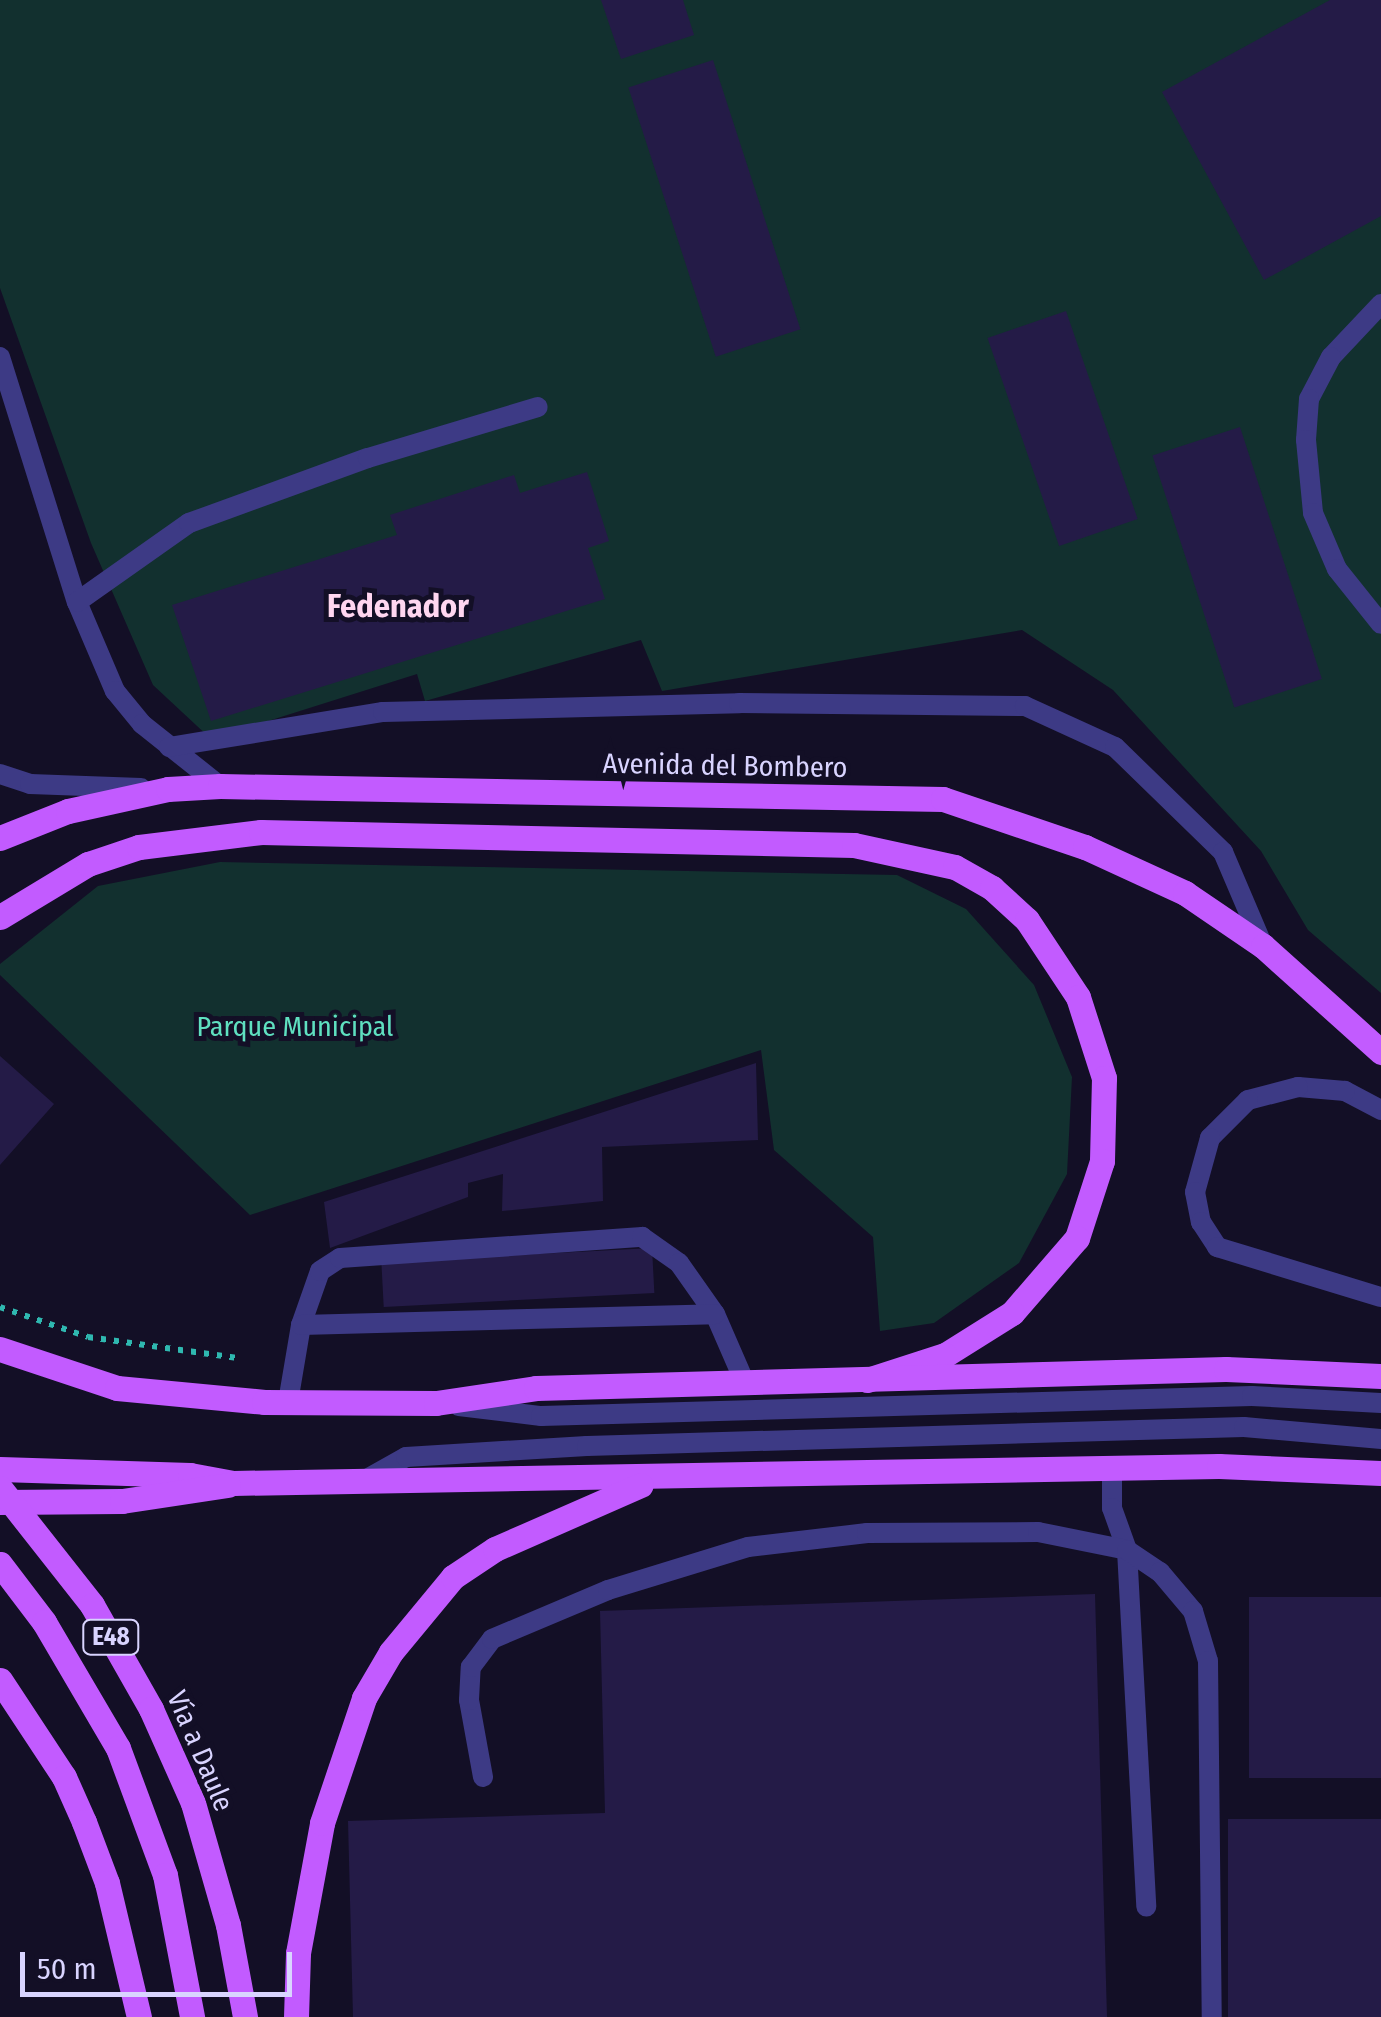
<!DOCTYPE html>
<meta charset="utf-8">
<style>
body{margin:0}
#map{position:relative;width:1381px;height:2017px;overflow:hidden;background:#130f26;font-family:"Fira Sans Condensed",sans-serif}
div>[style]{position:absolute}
.green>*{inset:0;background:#12302f}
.building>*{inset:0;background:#241b47;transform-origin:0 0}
.path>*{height:6px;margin-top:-3px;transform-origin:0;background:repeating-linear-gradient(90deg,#2fb8b0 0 5px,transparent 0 13px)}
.service>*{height:20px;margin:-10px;padding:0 10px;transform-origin:10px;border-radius:10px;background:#3d3a85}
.primary>*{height:25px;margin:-12.5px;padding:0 12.5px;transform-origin:12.5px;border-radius:12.5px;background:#c25bff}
.primary-bridge>*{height:25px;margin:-12.5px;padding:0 12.5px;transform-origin:12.5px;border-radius:12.5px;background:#c25bff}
span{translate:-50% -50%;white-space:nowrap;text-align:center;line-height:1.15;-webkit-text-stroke:10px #130f26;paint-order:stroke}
.shield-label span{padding:2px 8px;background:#130f26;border:2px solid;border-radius:8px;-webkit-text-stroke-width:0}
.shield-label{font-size:25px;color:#d9d4ff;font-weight:700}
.street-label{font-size:28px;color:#d9d4ff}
.park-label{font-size:28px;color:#5fe0c0}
.quarter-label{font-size:32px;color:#ffd6f0;font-weight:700}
.scale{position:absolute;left:20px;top:1952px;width:272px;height:45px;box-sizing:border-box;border:5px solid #d9d4ff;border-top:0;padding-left:12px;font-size:30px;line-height:35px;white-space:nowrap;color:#d9d4ff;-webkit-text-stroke:8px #130f26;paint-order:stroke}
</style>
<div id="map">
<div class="green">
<div style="clip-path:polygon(0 0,1381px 0,1381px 993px,1308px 930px,1261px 851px,1113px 690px,1022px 630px,662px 691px,641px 640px,425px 701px,417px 674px,211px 739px,153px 685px,91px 543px,0 288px)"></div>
<div style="clip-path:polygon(220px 862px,897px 875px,966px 909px,1034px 985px,1072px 1077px,1067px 1174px,1019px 1263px,934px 1323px,880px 1331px,873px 1237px,774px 1150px,761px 1050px,250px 1215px,0 975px,0 964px,98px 886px)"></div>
</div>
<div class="building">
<div style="clip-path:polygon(601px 0,683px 0,694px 35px,621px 59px)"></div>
<div style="clip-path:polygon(1330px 0,1381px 0,1381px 216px,1264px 280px,1162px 92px)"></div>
<div style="left:713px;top:60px;width:283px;height:89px;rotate:72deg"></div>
<div style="left:1066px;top:311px;width:220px;height:83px;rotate:71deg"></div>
<div style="left:1240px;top:427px;width:265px;height:92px;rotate:72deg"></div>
<div style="clip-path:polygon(587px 472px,609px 541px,588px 548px,605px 599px,211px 721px,172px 605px,397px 535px,390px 515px,514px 475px,520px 493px)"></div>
<div style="clip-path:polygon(0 1056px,54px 1104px,0 1165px)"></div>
<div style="clip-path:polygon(756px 1063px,758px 1140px,602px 1147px,603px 1201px,502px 1211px,503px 1174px,468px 1183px,468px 1197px,330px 1248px,324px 1202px)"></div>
<div style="left:652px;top:1248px;width:45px;height:271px;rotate:87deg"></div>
<div style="clip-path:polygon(1095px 1594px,1107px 2017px,353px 2017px,348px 1821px,605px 1813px,600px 1611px)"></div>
<div style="left:1381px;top:1597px;width:181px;height:132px;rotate:90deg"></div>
<div style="left:1381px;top:1819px;width:198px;height:153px;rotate:90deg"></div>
</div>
<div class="path">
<div style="left:0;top:1307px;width:93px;rotate:18.8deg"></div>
<div style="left:88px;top:1337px;width:151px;rotate:8deg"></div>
</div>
<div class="service">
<div style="left:1381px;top:304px;width:73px;rotate:133.3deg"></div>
<div style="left:1331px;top:357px;width:47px;rotate:117.6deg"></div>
<div style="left:1309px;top:399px;width:41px;rotate:94.2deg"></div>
<div style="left:1306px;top:440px;width:73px;rotate:84.5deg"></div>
<div style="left:1313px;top:513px;width:61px;rotate:66.8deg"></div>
<div style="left:1337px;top:569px;width:70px;rotate:51.3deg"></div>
<div style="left:0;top:357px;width:257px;rotate:72.6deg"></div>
<div style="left:77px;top:602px;width:97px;rotate:66.9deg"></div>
<div style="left:115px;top:691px;width:43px;rotate:50.7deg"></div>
<div style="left:142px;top:724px;width:100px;rotate:38.5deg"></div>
<div style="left:77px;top:602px;width:137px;rotate:-35.2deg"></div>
<div style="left:189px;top:523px;width:190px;rotate:-20deg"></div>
<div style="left:368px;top:458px;width:177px;rotate:-16.7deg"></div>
<div style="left:169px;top:747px;width:217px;rotate:-9.3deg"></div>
<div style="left:383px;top:712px;width:356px;rotate:-1.4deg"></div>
<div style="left:739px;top:703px;width:286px;rotate:0.6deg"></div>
<div style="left:1025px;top:706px;width:99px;rotate:24.5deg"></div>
<div style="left:1115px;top:747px;width:151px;rotate:44.2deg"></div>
<div style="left:1223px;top:852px;width:102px;rotate:66.9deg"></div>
<div style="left:0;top:774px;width:32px;rotate:18deg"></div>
<div style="left:30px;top:784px;width:111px;rotate:2.1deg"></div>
<div style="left:1381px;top:1110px;width:41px;rotate:-152.2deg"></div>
<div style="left:1345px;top:1091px;width:47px;rotate:-175.1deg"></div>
<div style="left:1298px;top:1087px;width:52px;rotate:165.4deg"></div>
<div style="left:1248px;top:1100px;width:54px;rotate:135deg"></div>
<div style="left:1210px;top:1138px;width:56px;rotate:105.5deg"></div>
<div style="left:1195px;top:1192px;width:31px;rotate:79deg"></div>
<div style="left:1201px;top:1222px;width:30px;rotate:57deg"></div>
<div style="left:1217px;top:1247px;width:171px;rotate:17deg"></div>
<div style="left:301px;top:1325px;width:57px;rotate:-70.6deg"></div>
<div style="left:320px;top:1271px;width:24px;rotate:-33deg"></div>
<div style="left:340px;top:1258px;width:303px;rotate:-4deg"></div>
<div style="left:642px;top:1237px;width:45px;rotate:35.1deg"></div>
<div style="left:679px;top:1263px;width:62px;rotate:54.8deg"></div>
<div style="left:715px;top:1314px;width:75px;rotate:66.5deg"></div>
<div style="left:288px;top:1402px;width:78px;rotate:-80.4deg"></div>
<div style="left:301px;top:1325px;width:414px;rotate:-1.5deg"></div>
<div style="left:459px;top:1406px;width:83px;rotate:7deg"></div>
<div style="left:541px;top:1416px;width:711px;rotate:-1.61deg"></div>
<div style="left:1252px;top:1396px;width:129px;rotate:3.1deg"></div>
<div style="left:1112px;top:1468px;width:40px;rotate:90deg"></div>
<div style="left:1112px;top:1508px;width:45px;rotate:70.3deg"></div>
<div style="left:1127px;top:1550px;width:357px;rotate:86.9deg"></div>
<div style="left:365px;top:1480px;width:47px;rotate:-29.3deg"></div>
<div style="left:406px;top:1457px;width:181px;rotate:-3.5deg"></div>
<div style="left:587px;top:1446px;width:657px;rotate:-1.66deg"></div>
<div style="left:1244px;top:1427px;width:138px;rotate:5deg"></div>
<div style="left:483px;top:1777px;width:78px;rotate:-100.3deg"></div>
<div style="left:469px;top:1700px;width:33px;rotate:-87deg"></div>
<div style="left:471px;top:1667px;width:35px;rotate:-53deg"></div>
<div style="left:492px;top:1639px;width:126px;rotate:-22.9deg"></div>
<div style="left:608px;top:1590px;width:146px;rotate:-17.1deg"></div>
<div style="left:748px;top:1547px;width:120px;rotate:-6.7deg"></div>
<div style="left:867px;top:1533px;width:171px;rotate:-0.3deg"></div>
<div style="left:1038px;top:1532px;width:91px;rotate:11.4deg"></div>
<div style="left:1127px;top:1550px;width:40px;rotate:34deg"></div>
<div style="left:1160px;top:1572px;width:51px;rotate:49.8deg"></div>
<div style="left:1193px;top:1611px;width:52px;rotate:73.3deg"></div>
<div style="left:1208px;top:1661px;width:356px;rotate:89.4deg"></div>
</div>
<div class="primary">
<div style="left:0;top:838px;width:73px;rotate:-21.7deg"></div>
<div style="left:68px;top:811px;width:102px;rotate:-12.4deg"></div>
<div style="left:168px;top:789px;width:52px;rotate:-3.3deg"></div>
<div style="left:220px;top:786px;width:723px;rotate:1.03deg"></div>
<div style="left:943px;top:799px;width:150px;rotate:18.7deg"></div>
<div style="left:1085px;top:847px;width:110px;rotate:24.7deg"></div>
<div style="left:1185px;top:893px;width:94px;rotate:34.2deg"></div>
<div style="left:1263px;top:946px;width:159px;rotate:41.9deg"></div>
<div style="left:0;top:917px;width:103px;rotate:-31.1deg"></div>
<div style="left:88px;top:864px;width:54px;rotate:-18.4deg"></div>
<div style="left:139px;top:847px;width:123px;rotate:-7deg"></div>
<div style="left:261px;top:832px;width:593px;rotate:1.26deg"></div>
<div style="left:854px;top:845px;width:103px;rotate:12.3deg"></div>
<div style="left:955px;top:867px;width:43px;rotate:29.6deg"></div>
<div style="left:992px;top:888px;width:47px;rotate:42.4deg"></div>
<div style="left:1027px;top:920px;width:92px;rotate:56.5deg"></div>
<div style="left:1078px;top:997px;width:85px;rotate:72.2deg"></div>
<div style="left:1104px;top:1078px;width:83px;rotate:91.4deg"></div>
<div style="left:1102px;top:1161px;width:81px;rotate:108deg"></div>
<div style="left:1077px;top:1238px;width:99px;rotate:130.9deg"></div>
<div style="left:1012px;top:1313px;width:79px;rotate:147.9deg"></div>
<div style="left:945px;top:1355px;width:82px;rotate:162.2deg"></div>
<div style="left:0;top:1349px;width:123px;rotate:18.4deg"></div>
<div style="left:117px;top:1388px;width:148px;rotate:5.4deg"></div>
<div style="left:264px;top:1402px;width:172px;rotate:0.3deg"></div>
<div style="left:436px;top:1403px;width:101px;rotate:-8.5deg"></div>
<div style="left:536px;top:1388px;width:690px;rotate:-1.58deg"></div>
<div style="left:1226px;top:1369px;width:155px;rotate:2.6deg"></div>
<div style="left:0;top:1469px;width:190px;rotate:1.8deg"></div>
<div style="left:190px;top:1475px;width:44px;rotate:10.5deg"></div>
<div style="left:233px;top:1483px;width:986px;rotate:-0.99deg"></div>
<div style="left:1219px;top:1466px;width:162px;rotate:2.5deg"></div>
<div style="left:0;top:1502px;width:122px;rotate:-0.5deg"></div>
<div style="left:122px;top:1501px;width:107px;rotate:-8.6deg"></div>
<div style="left:0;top:1564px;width:73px;rotate:52.8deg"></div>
<div style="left:44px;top:1622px;width:146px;rotate:59.6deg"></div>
<div style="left:118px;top:1748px;width:135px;rotate:69.7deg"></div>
<div style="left:165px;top:1875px;width:145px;rotate:79.2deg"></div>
<div style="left:0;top:1680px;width:116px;rotate:56.6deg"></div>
<div style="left:64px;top:1777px;width:49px;rotate:66deg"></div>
<div style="left:84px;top:1822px;width:65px;rotate:69.3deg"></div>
<div style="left:107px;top:1883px;width:138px;rotate:76.6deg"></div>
<div style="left:193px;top:1803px;width:127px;rotate:74deg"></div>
<div style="left:228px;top:1925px;width:94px;rotate:79.5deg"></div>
<div style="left:296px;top:2017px;width:64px;rotate:-88.2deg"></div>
<div style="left:298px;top:1953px;width:132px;rotate:-79.5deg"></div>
<div style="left:322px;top:1823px;width:132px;rotate:-71.4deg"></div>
<div style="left:364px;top:1698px;width:53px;rotate:-59.6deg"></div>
<div style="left:391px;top:1652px;width:97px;rotate:-50.4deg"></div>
<div style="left:453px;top:1577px;width:50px;rotate:-33.7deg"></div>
<div style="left:495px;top:1549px;width:159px;rotate:-23.7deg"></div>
</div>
<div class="primary-bridge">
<div style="left:0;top:1488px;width:149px;rotate:51.8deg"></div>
<div style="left:92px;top:1605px;width:120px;rotate:60.4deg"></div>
<div style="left:151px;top:1709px;width:103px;rotate:65.9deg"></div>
</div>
<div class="shield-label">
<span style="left:111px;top:1637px">E48</span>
</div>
<div class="street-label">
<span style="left:725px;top:766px;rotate:1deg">Avenida del Bombero</span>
<span style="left:200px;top:1751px;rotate:67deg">Vía a Daule</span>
</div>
<div class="park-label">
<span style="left:295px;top:1027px">Parque Municipal</span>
</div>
<div class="quarter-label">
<span style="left:398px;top:606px">Fedenador</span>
</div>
<div class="scale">50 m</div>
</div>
